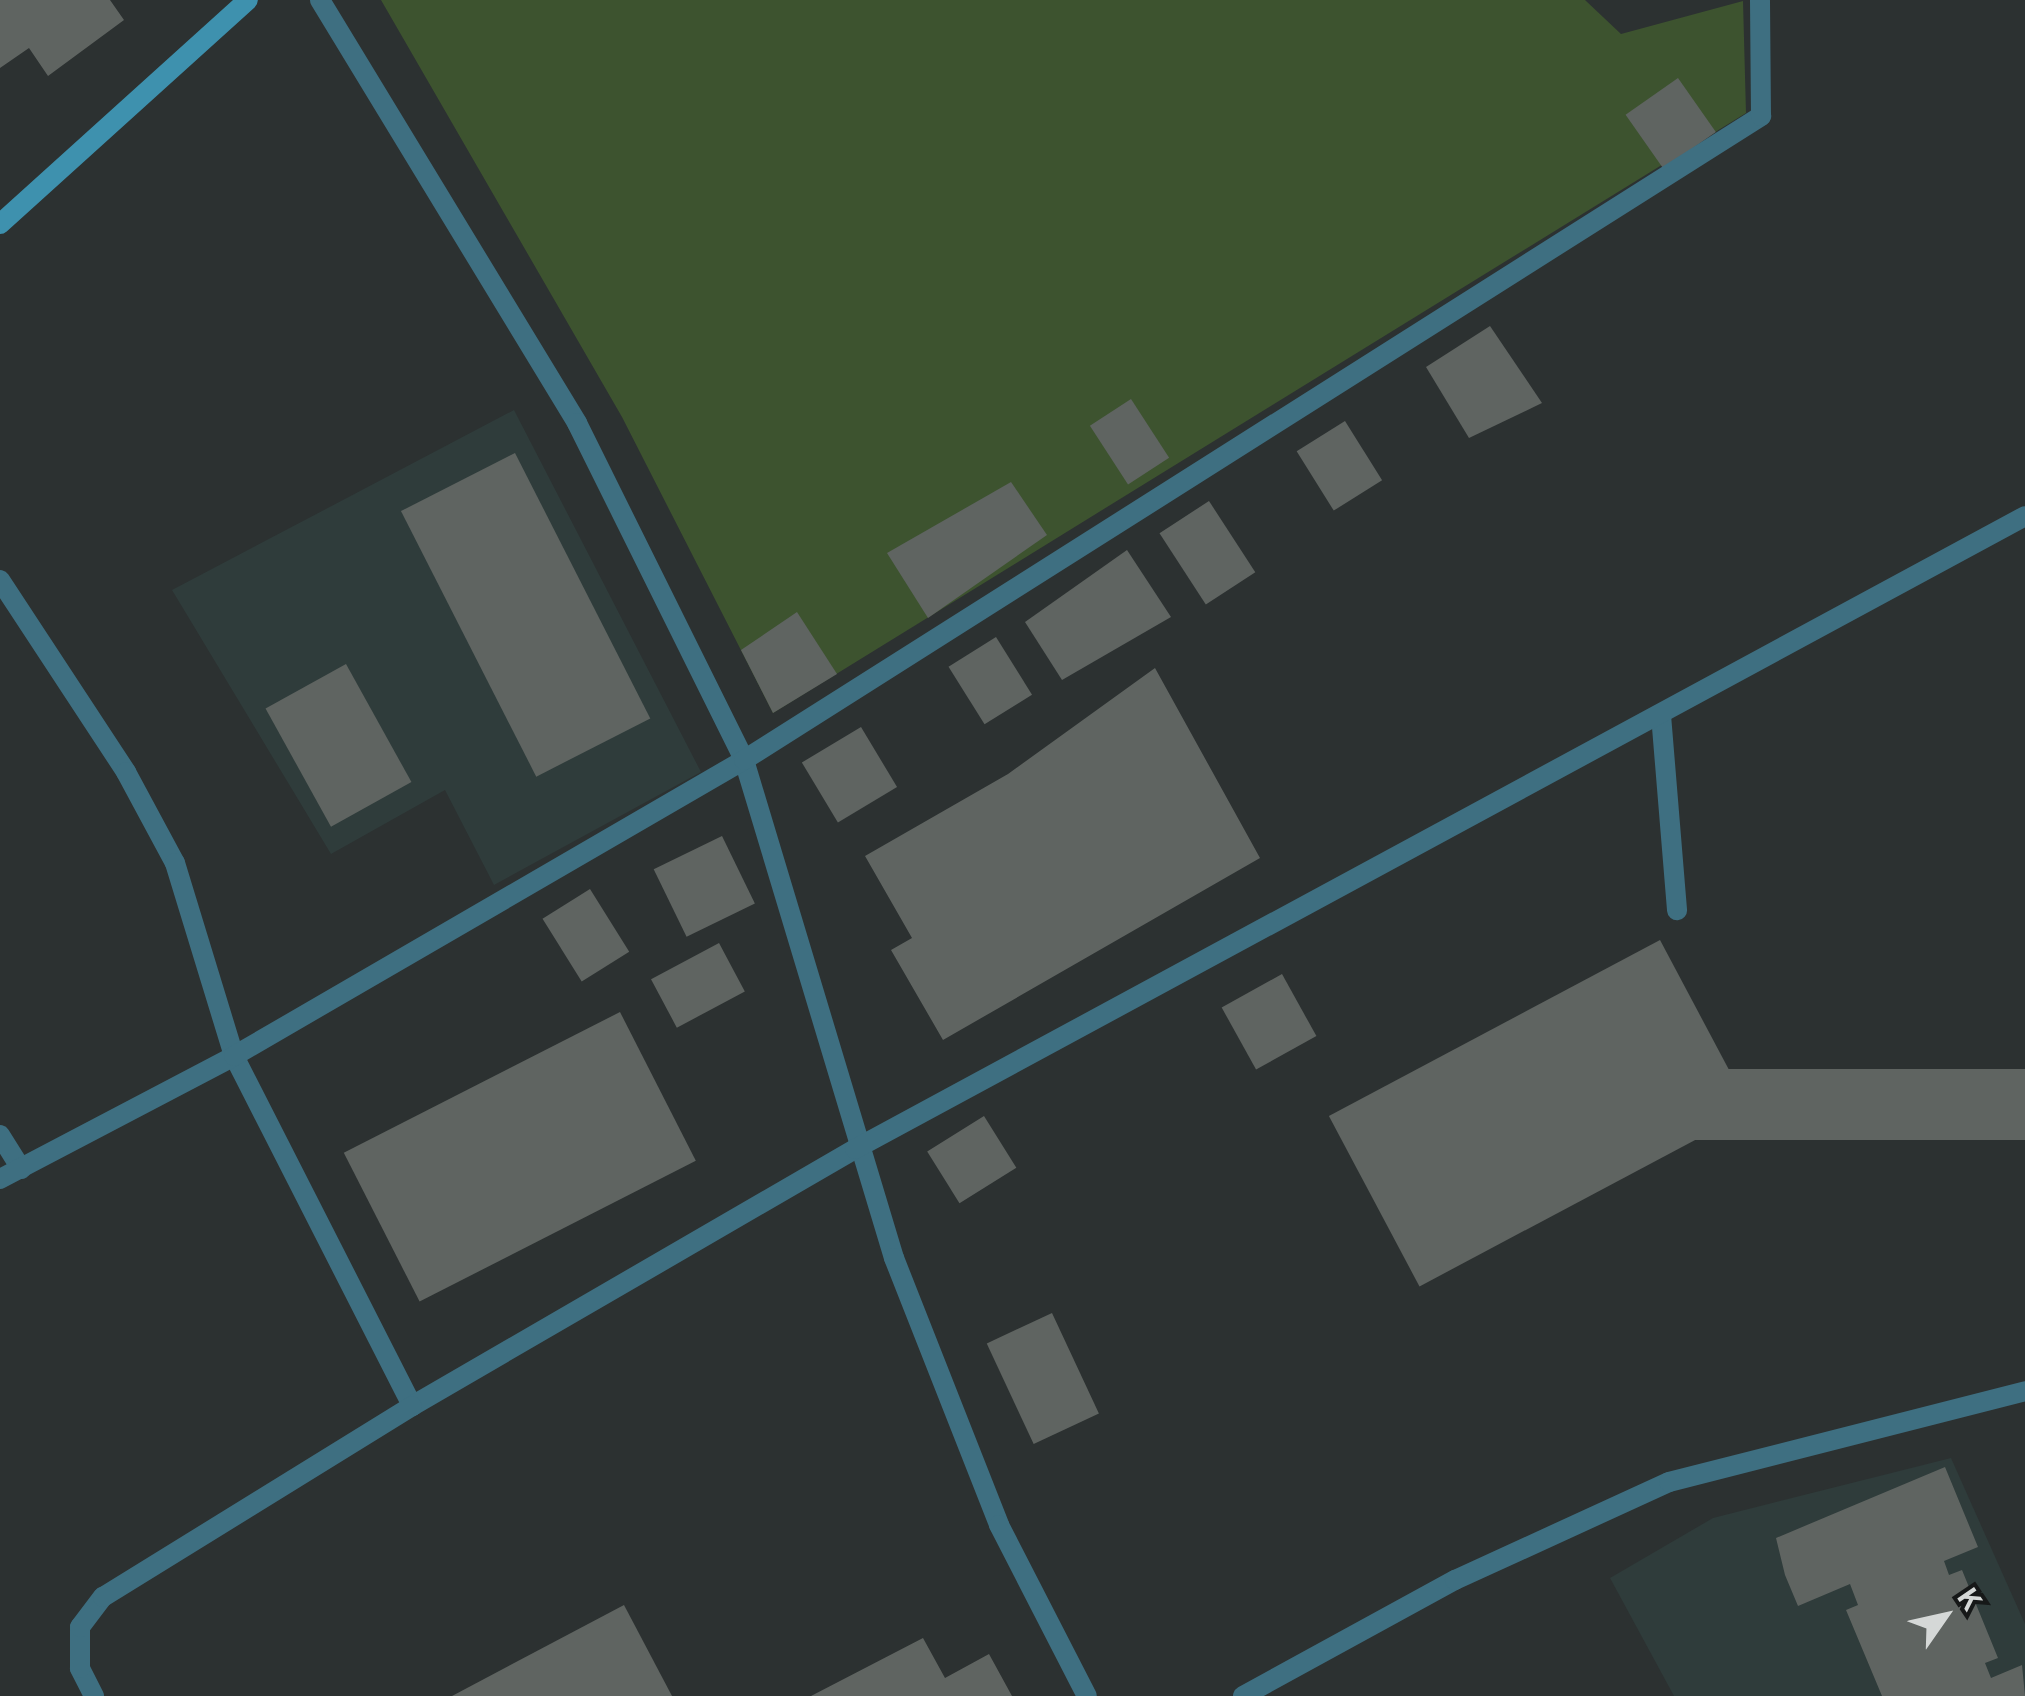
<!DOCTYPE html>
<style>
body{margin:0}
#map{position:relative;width:2025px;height:1696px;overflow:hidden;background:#2c3131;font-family:"Public Sans",sans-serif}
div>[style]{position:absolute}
.built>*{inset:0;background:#2f3c3b}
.green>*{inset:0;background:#3d532f}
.building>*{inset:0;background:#5f6461;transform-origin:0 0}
.lane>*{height:20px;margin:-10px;padding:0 10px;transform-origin:10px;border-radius:10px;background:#3e6f81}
.street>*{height:20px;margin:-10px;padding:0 10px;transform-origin:10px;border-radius:10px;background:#3e6f81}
.secondary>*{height:20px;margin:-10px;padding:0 10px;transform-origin:10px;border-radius:10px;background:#3e91ae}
span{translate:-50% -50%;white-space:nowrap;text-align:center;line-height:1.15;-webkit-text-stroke:8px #161818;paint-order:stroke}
.north{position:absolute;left:1895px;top:1566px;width:100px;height:100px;-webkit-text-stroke:8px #161818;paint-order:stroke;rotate:56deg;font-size:28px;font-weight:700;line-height:40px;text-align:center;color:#d5d8d7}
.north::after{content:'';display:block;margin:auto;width:35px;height:45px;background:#d5d8d7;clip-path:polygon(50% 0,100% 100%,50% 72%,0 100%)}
</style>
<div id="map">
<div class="built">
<div style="clip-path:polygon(514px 410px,701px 772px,494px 885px,445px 790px,331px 854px,172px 590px)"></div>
<div style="clip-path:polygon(1951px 1458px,2025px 1624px,2025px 1696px,1674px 1696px,1610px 1578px,1713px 1518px)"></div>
</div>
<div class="green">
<div style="clip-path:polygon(381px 0,1585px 0,1621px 34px,1743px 1px,1746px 113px,773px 713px,622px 417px)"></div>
</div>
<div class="building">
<div style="clip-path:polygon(0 0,110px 0,124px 20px,48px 76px,29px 48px,0 68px)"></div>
<div style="left:1678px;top:78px;width:66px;height:64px;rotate:55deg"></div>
<div style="clip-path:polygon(1490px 326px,1542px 403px,1469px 438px,1426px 367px)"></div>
<div style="left:1131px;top:399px;width:70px;height:49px;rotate:57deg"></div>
<div style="left:1345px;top:421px;width:70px;height:57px;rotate:58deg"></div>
<div style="left:515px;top:453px;width:298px;height:128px;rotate:63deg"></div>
<div style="clip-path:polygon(1011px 482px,1047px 535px,928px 618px,887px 553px)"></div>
<div style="left:1209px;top:501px;width:85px;height:59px;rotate:57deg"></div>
<div style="clip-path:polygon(1127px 550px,1171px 617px,1062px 680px,1025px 622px)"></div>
<div style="clip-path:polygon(797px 612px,837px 674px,773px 713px,741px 650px)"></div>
<div style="left:996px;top:637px;width:68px;height:56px;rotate:58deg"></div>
<div style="left:346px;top:664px;width:135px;height:92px;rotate:61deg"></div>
<div style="clip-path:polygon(1155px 668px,1260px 858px,943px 1040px,891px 950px,912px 938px,865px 856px,1008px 774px)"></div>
<div style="left:861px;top:727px;width:70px;height:69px;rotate:59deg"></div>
<div style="left:722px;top:836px;width:75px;height:76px;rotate:64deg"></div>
<div style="left:590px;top:889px;width:74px;height:56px;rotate:58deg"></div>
<div style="left:1660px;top:940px;width:193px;height:375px;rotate:62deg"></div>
<div style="left:719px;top:943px;width:55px;height:77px;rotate:62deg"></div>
<div style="left:1282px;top:974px;width:71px;height:69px;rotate:61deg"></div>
<div style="left:620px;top:1012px;width:167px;height:310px;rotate:63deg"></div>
<div style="left:2025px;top:1069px;width:71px;height:485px;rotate:90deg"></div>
<div style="left:984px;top:1116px;width:61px;height:67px;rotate:58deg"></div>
<div style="left:1052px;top:1313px;width:111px;height:72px;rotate:65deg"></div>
<div style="clip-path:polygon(1945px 1467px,1978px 1547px,1944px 1561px,1949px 1575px,1962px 1570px,1998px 1658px,1985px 1663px,1991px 1678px,2022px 1665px,2025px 1696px,1882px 1696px,1846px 1610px,1858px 1605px,1850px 1584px,1798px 1606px,1785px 1575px,1776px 1538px)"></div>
<div style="clip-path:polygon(624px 1605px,672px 1696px,452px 1696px)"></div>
<div style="clip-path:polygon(923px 1638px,945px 1678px,989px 1654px,1012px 1696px,811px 1696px)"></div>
</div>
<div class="lane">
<div style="left:1661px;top:715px;width:196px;rotate:85.3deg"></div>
</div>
<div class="street">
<div style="left:320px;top:0;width:495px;rotate:58.7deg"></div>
<div style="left:577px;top:423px;width:376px;rotate:63.6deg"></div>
<div style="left:744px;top:760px;width:520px;rotate:73.24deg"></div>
<div style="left:894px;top:1258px;width:287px;rotate:68.5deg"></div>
<div style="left:999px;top:1525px;width:192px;rotate:62.8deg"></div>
<div style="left:0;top:580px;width:230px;rotate:56.7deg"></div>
<div style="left:126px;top:772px;width:103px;rotate:61.7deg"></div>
<div style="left:175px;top:863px;width:202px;rotate:73deg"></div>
<div style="left:234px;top:1056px;width:393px;rotate:63deg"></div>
<div style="left:412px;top:1406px;width:512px;rotate:-30.12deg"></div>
<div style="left:855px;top:1149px;width:1330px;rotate:-28.41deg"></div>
<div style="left:0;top:1135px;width:40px;rotate:58deg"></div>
<div style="left:0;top:1179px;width:264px;rotate:-27.7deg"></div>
<div style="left:234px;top:1056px;width:590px;rotate:-30.13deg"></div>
<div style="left:744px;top:760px;width:1204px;rotate:-32.34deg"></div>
<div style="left:1761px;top:116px;width:116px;rotate:-90.5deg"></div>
<div style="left:94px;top:1696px;width:31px;rotate:-117deg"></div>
<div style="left:80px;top:1668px;width:41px;rotate:-90deg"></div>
<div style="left:80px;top:1627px;width:38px;rotate:-53deg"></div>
<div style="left:103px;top:1597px;width:363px;rotate:-31.7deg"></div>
<div style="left:1243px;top:1696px;width:242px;rotate:-28.7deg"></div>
<div style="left:1455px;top:1580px;width:235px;rotate:-24.6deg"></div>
<div style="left:1669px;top:1482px;width:367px;rotate:-14.3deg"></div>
</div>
<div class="secondary">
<div style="left:0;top:224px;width:334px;rotate:-42.1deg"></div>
</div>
<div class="north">K</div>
</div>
